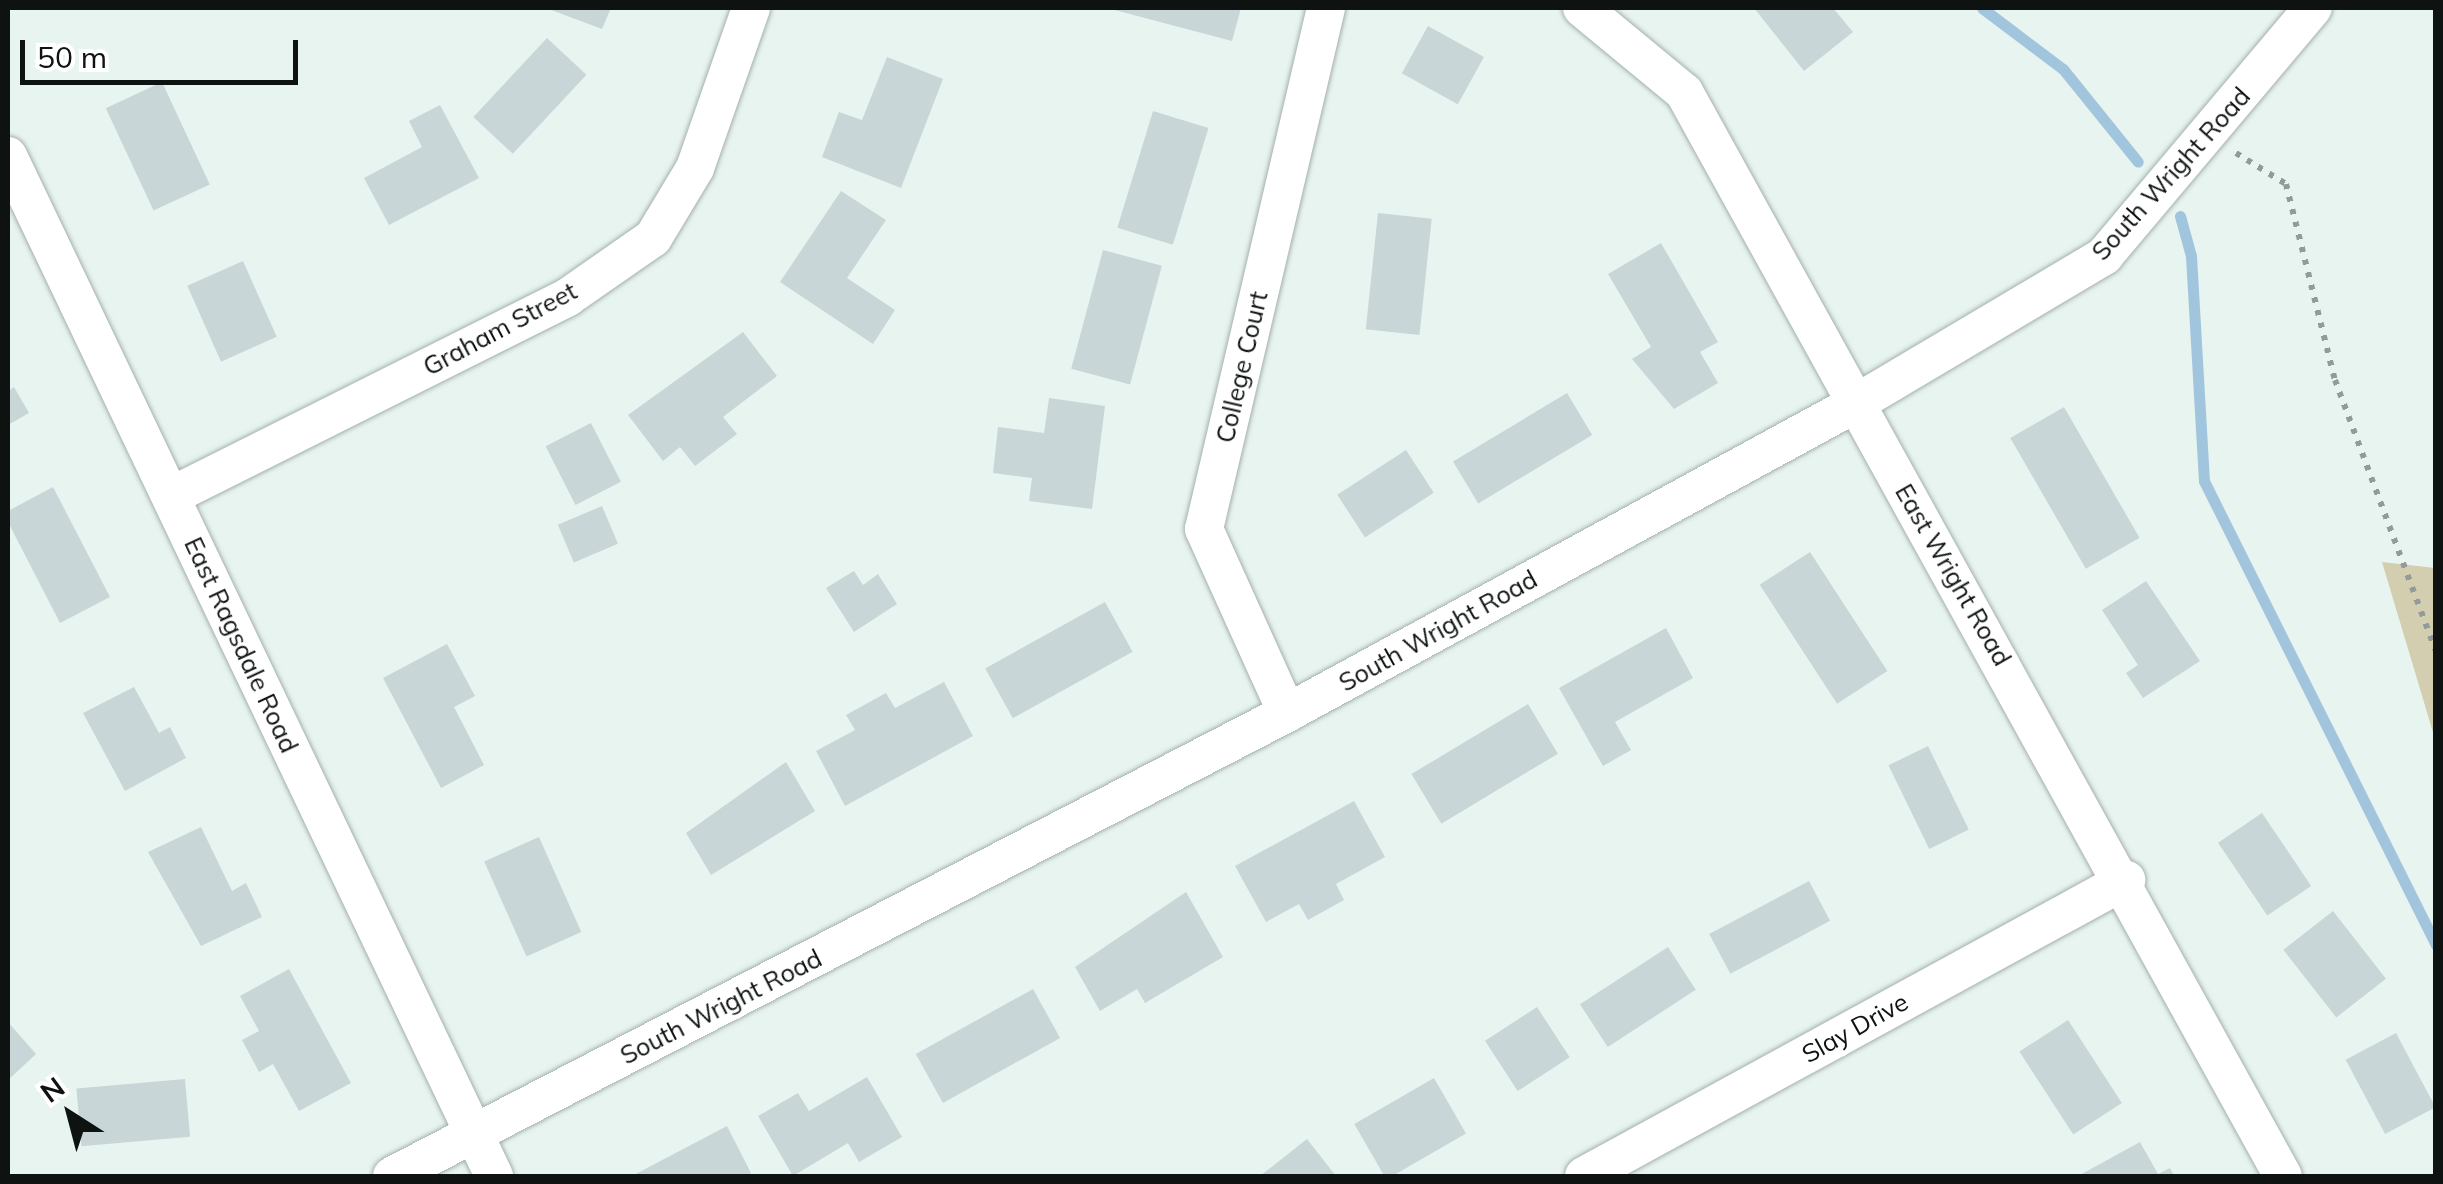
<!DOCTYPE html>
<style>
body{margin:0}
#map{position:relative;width:2443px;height:1184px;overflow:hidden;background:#e8f4ef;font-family:Mulish,sans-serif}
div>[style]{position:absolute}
.green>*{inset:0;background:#d3ceb0}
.stream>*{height:11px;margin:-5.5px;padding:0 5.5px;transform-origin:5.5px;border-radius:5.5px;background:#a2c5de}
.building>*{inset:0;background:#c8d6d7;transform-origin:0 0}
.path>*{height:6px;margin-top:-3px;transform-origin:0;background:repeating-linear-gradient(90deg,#929b98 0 5px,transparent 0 13px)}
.roads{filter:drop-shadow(0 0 2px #a4b0ab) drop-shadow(0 0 2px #a4b0ab)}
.minor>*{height:38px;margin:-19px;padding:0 19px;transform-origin:19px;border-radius:19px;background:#fff}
span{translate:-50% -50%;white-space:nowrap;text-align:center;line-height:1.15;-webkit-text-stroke:9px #fff;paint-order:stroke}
.street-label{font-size:25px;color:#0e1211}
.frame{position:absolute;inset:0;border:10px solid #0e1211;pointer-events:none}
.north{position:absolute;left:20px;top:1064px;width:100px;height:100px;-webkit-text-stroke:8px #fff;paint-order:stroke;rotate:324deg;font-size:28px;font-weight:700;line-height:40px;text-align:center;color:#0e1211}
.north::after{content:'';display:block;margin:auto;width:35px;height:45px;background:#0e1211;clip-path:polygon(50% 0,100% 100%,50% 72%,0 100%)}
.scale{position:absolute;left:20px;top:40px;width:278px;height:45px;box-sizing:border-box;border:5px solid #0e1211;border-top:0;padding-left:12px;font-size:30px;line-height:35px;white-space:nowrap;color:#0e1211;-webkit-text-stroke:8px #fff;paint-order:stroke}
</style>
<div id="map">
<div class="green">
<div style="clip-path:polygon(2382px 562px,2435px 568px,2435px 739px)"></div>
</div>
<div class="stream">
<div style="left:1982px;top:8px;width:101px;rotate:37deg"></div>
<div style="left:2063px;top:69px;width:119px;rotate:51.1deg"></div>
<div style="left:2180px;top:216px;width:41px;rotate:74.6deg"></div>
<div style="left:2191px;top:256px;width:225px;rotate:86.7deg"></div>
<div style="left:2204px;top:481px;width:519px;rotate:63.43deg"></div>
</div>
<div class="building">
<div style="clip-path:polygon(546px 8px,611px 8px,602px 29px)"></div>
<div style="clip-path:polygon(1107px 8px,1241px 8px,1232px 41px)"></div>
<div style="clip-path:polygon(1754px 8px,1833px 8px,1853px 32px,1804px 71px)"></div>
<div style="left:1428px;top:26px;width:64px;height:54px;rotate:29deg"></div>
<div style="left:547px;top:38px;width:54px;height:108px;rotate:43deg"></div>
<div style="clip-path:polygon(887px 57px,943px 79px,901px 188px,822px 157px,839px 112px,862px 120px)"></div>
<div style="left:162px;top:82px;width:113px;height:62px;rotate:65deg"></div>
<div style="clip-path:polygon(440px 105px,479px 178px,389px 225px,364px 178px,422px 147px,409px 121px)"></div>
<div style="left:1153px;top:111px;width:58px;height:122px;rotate:17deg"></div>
<div style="clip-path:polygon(841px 191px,886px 220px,847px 278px,895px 310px,873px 344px,780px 282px)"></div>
<div style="left:1378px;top:213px;width:54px;height:117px;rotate:6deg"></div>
<div style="clip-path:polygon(1661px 243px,1718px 342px,1700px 352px,1718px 383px,1674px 409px,1632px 359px,1651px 347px,1608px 274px)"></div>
<div style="left:1103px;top:250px;width:61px;height:123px;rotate:15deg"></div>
<div style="left:243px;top:261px;width:83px;height:61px;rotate:66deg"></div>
<div style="clip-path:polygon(743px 332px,777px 376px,723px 417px,737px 434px,695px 466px,680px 447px,663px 461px,628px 415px)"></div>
<div style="clip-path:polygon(14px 387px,29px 413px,8px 425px,8px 391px)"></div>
<div style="left:1567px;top:393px;width:49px;height:133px;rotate:59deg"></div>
<div style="clip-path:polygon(1049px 398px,1105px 406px,1092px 509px,1029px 501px,1032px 478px,993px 473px,998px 427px,1044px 433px)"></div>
<div style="left:2064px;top:407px;width:151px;height:62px;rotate:60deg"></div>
<div style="left:591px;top:423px;width:66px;height:51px;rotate:63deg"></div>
<div style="left:1406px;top:450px;width:51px;height:82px;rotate:57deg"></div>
<div style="clip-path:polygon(53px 487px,110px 597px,60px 623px,8px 522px,8px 511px)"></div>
<div style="left:602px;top:506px;width:41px;height:48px;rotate:67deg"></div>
<div style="left:1810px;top:552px;width:142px;height:60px;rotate:57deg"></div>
<div style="clip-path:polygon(854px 571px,863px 585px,878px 574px,897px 604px,854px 632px,826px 588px)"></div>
<div style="clip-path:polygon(2146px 581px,2200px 661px,2143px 698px,2126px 673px,2138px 665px,2102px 610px)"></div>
<div style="left:1105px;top:602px;width:57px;height:137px;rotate:61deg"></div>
<div style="clip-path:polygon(1666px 628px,1693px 678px,1615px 722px,1631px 750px,1603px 766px,1559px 688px)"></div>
<div style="clip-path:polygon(447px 644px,475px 696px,454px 707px,484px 765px,441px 788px,383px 678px)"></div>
<div style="clip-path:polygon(944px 682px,973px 736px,845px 806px,816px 751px,855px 730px,846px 715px,886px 693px,895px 708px)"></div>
<div style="clip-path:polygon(134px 687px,159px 733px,170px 727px,186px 758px,125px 791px,83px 713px)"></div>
<div style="left:1528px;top:704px;width:58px;height:136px;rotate:59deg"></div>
<div style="left:1928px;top:746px;width:93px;height:44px;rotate:64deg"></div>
<div style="clip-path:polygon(786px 762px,815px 811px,711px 875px,686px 833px)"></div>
<div style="clip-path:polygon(1354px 801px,1385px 857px,1336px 884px,1344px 900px,1308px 920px,1299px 904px,1266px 922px,1235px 866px)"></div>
<div style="left:2262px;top:813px;width:88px;height:53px;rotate:56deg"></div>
<div style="clip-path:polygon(201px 827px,232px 891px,246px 883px,262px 917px,201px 946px,148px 852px)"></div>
<div style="left:539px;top:837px;width:104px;height:60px;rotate:66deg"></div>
<div style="left:1809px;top:881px;width:45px;height:113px;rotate:62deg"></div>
<div style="clip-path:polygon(1186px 892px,1223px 957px,1145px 1003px,1137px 989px,1100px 1011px,1075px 967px)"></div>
<div style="left:2333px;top:911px;width:86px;height:63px;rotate:52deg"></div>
<div style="left:1668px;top:947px;width:51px;height:105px;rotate:57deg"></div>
<div style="clip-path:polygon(289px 969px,351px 1083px,299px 1111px,273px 1064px,259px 1072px,242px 1040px,259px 1031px,240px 996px)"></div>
<div style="left:1033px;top:989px;width:56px;height:134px;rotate:61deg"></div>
<div style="left:1537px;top:1007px;width:60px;height:62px;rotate:57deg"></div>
<div style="left:2068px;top:1020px;width:99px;height:58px;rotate:57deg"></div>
<div style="clip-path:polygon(8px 1022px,36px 1054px,8px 1080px)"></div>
<div style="left:2396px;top:1033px;width:84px;height:57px;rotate:62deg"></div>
<div style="clip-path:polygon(867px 1077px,902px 1137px,859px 1162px,848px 1143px,793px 1176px,758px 1116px,798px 1093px,809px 1111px)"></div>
<div style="left:1434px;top:1078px;width:64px;height:92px;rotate:60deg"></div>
<div style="left:185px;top:1079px;width:58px;height:109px;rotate:85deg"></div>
<div style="clip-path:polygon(727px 1126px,751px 1173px,745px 1176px,632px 1176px)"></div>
<div style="clip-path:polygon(1307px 1139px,1336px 1176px,1260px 1176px)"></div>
<div style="clip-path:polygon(2140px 1142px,2158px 1174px,2170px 1168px,2174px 1176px,2078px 1176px)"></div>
</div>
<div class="path">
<div style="left:2236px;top:153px;width:59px;rotate:31.8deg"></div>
<div style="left:2286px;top:184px;width:202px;rotate:76deg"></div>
<div style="left:2335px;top:380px;width:290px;rotate:69.6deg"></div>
</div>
<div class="roads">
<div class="minor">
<div style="left:1582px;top:8px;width:132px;rotate:39.5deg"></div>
<div style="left:1684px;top:92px;width:1238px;rotate:61.08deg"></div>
<div style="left:8px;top:156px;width:1130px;rotate:64.52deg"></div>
<div style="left:171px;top:496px;width:444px;rotate:-26.6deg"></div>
<div style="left:568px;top:297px;width:103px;rotate:-34.8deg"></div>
<div style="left:653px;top:238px;width:82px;rotate:-59deg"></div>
<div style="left:695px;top:168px;width:170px;rotate:-70.7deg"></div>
<div style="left:1287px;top:713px;width:202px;rotate:-114.3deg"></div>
<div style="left:1204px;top:529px;width:535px;rotate:-76.82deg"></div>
<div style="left:392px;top:1176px;width:1008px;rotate:-27.35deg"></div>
<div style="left:1287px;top:713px;width:647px;rotate:-28.55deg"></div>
<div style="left:1855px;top:404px;width:290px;rotate:-30.7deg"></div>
<div style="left:2104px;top:256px;width:324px;rotate:-49.9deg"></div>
<div style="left:1584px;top:1176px;width:618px;rotate:-28.64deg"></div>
</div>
</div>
<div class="street-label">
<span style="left:2171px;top:174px;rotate:-48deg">South Wright Road</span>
<span style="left:500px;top:329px;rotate:-28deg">Graham Street</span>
<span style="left:1242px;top:367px;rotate:-77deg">College Court</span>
<span style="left:1953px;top:575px;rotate:60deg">East Wright Road</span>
<span style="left:1438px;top:631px;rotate:-29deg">South Wright Road</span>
<span style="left:241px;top:645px;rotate:65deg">East Ragsdale Road</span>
<span style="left:721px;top:1007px;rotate:-27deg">South Wright Road</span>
<span style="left:1855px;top:1028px;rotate:-29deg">Slay Drive</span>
</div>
<div class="frame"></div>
<div class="north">N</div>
<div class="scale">50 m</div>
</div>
